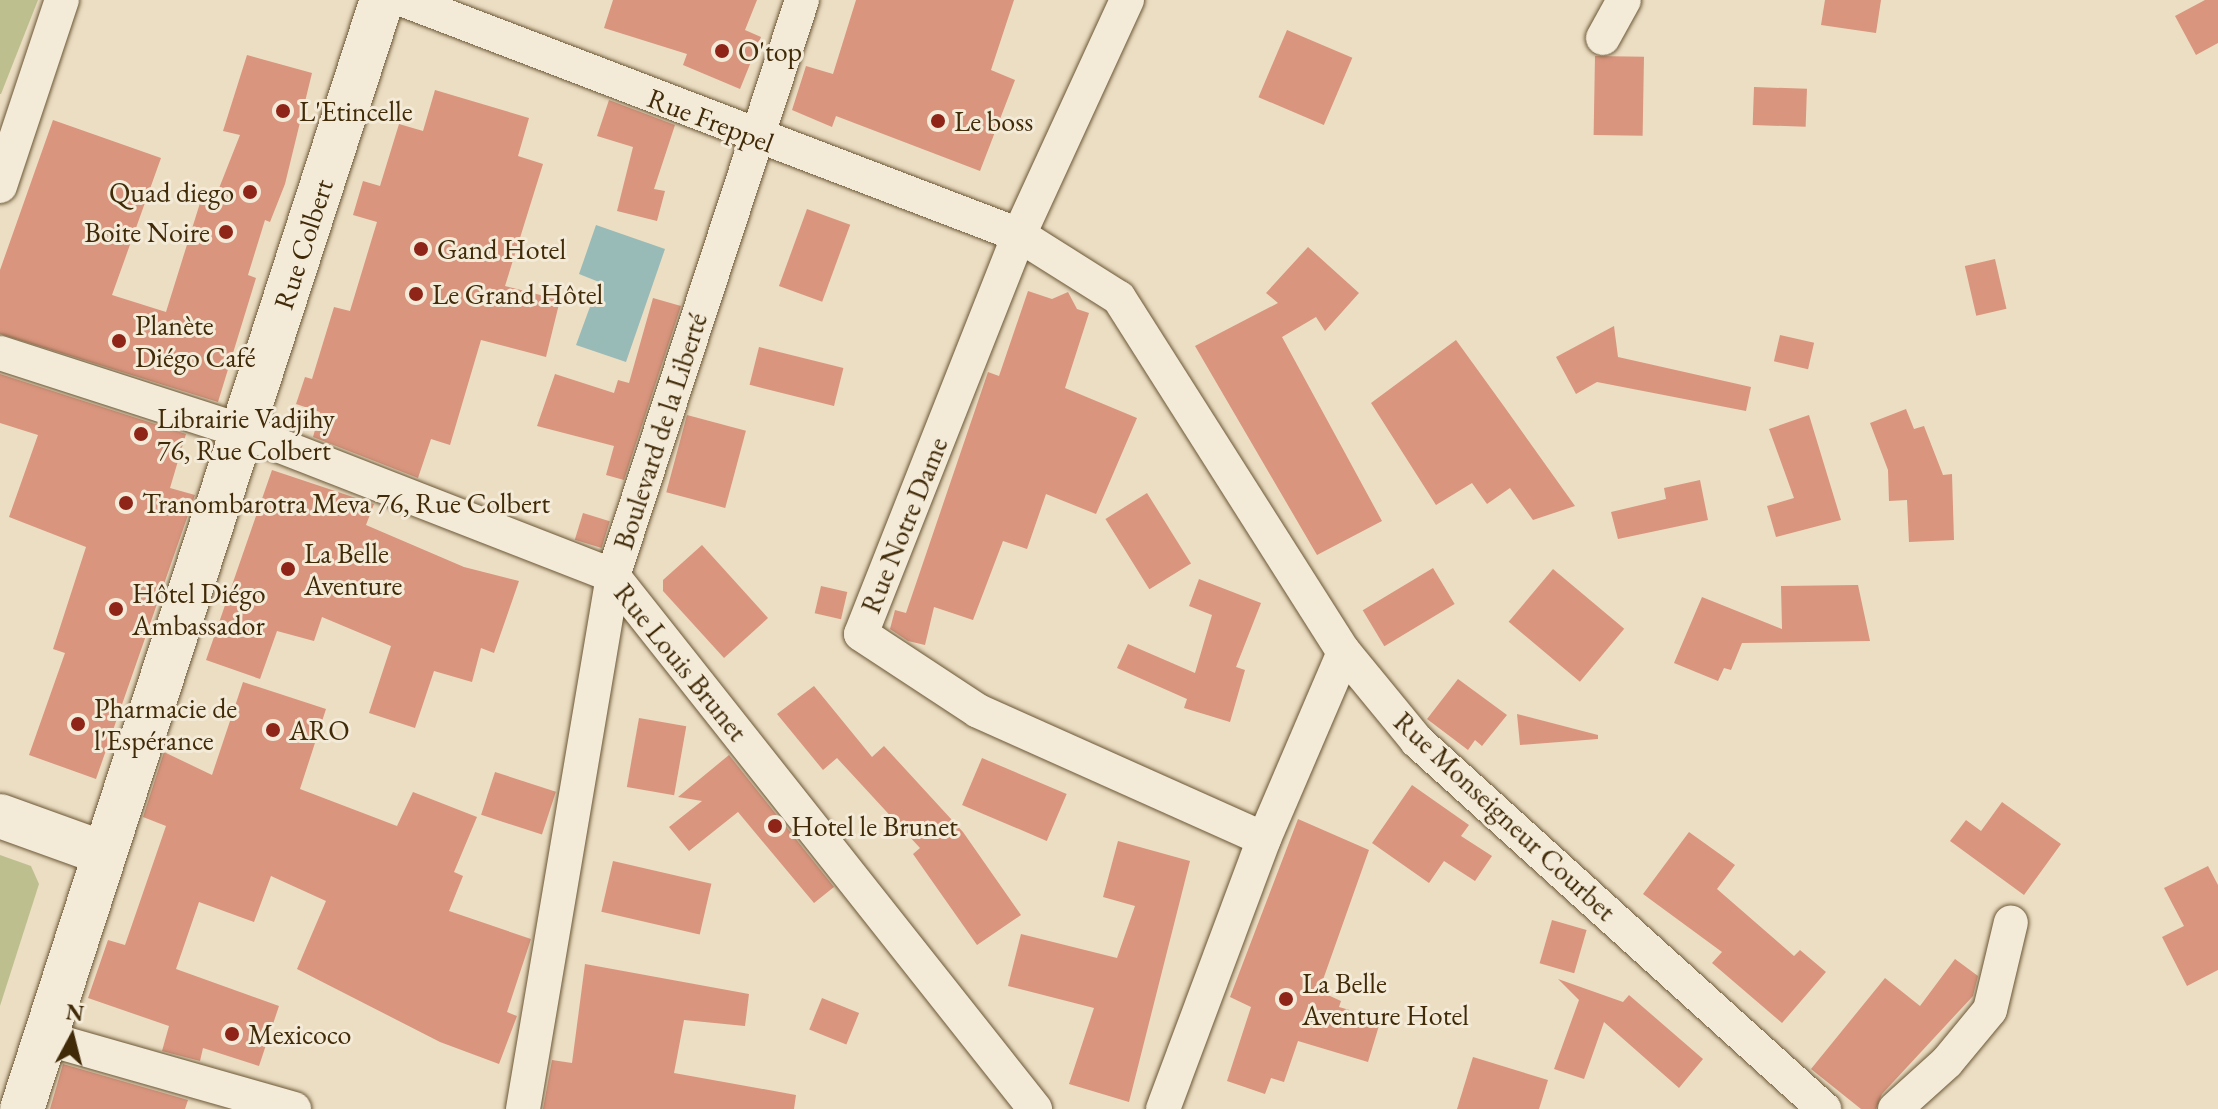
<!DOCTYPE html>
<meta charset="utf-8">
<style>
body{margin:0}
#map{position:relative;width:2218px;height:1109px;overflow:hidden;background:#ecdec3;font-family:"EB Garamond",serif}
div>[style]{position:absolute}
.green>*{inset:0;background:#bebf8f}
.water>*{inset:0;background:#99bbb8}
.building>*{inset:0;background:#d9957e;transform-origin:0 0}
.roads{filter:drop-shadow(0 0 2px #6b5736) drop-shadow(0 0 2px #6b5736)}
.minor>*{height:34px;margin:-17px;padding:0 17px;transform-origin:17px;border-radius:17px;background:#f3ead8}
.secondary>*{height:44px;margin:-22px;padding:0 22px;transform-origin:22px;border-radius:22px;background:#f3ead8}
.dots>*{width:22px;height:22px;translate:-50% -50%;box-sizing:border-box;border:4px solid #f3ead8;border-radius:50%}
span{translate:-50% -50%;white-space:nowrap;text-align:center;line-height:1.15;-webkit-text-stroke:6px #f3ead8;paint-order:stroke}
.poi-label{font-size:28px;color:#402a07}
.left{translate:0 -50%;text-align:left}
.right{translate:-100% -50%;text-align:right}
.street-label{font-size:28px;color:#402a07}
.north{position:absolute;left:32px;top:997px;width:80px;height:80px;-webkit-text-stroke:6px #f3ead8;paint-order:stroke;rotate:7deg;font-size:22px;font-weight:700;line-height:32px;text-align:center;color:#402a07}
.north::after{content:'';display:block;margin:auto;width:28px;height:36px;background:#402a07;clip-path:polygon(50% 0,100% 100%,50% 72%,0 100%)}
</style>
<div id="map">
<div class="green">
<div style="clip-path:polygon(0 0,38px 0,1px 94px,0 94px)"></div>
<div style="clip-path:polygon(0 855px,31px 866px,39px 884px,0 1006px)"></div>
</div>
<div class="water">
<div style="clip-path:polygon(596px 225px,665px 249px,626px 362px,576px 345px,599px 282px,579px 274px)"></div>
</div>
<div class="building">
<div style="clip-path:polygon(613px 0,757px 0,745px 30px,761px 37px,740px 89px,683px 65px,687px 54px,604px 28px)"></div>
<div style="clip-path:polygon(856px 0,1014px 0,991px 70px,1015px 80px,980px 171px,836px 116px,832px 127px,792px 110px,806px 66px,833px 74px)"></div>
<div style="clip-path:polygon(1825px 0,1881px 0,1876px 33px,1821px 25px)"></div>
<div style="clip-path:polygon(2205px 0,2218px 0,2218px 43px,2196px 55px,2175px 16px)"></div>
<div style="left:1287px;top:30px;width:71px;height:73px;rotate:23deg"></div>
<div style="clip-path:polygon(247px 55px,312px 73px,285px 184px,270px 222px,265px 220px,248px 275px,256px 278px,218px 402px,0 334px,0 270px,53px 120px,161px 158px,112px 295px,166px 312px,200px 203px,212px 206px,240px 135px,223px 131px)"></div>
<div style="left:1595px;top:56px;width:49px;height:79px;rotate:1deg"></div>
<div style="left:1754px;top:87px;width:53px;height:38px;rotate:2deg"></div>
<div style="clip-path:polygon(435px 90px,529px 118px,518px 156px,543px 164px,505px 286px,560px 300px,546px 357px,481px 340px,450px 445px,431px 439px,418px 478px,313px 437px,320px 412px,296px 404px,305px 377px,312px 379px,334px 307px,350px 311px,377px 222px,353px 215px,363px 181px,380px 186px,399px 124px,423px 131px)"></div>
<div style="clip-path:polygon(609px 100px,675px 125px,654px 189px,665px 191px,657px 221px,617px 211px,633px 147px,597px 136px)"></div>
<div style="left:807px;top:209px;width:46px;height:82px;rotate:20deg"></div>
<div style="clip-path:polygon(1308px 247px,1359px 293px,1325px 331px,1316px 317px,1282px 337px,1382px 521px,1317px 555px,1195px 346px,1278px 303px,1266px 293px)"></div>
<div style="left:1995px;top:259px;width:51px;height:31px;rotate:77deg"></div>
<div style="clip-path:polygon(1028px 291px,1052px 299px,1068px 292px,1077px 309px,1089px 313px,1065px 388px,1137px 418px,1096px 514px,1046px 494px,1027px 549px,1003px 541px,973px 620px,934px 607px,925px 645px,908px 641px,890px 629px,895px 610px,906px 613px,988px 372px,999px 376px)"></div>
<div style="clip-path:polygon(653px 298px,681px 306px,624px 480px,606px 475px,614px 446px,537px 426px,555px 374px,614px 393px,618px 380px,629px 383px)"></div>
<div style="clip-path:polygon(1614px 326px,1618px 357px,1751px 387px,1746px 411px,1597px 382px,1576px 394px,1556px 357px)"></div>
<div style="left:1780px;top:335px;width:35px;height:27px;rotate:13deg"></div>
<div style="clip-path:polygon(1456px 340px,1503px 405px,1575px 506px,1533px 520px,1510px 488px,1487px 504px,1472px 483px,1436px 505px,1371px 403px)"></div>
<div style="left:759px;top:347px;width:87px;height:39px;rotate:14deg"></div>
<div style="clip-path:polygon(0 374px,186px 434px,170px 488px,195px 495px,96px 779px,29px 755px,65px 653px,53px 649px,86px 547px,9px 517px,38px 435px,0 423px)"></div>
<div style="clip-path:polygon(1906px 409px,1914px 429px,1924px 426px,1943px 475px,1952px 474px,1954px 540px,1909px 542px,1907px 500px,1889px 501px,1888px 470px,1870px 423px)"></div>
<div style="left:687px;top:415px;width:61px;height:80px;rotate:15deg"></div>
<div style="clip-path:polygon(1809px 415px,1841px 520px,1776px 537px,1767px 506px,1794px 498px,1769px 429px)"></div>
<div style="clip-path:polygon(272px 470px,374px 504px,366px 525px,464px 567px,519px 581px,494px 653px,481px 648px,472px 682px,434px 671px,415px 728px,369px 713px,391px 646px,322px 617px,314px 641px,277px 631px,260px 679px,206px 660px)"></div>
<div style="clip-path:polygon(1700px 480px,1708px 520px,1618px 539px,1611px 512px,1666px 499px,1664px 488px)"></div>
<div style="left:1147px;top:493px;width:83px;height:49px;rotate:58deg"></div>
<div style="left:583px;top:513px;width:28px;height:28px;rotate:17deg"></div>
<div style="clip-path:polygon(702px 545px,768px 618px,724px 658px,663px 591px,663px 580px)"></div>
<div style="left:1433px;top:568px;width:42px;height:82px;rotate:59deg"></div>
<div style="left:1553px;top:569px;width:93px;height:69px;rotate:40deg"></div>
<div style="clip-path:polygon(1199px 579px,1261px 603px,1236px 667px,1245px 670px,1230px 722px,1184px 708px,1187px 699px,1117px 668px,1128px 644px,1195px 673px,1212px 615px,1189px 606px)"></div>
<div style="clip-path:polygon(1858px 585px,1870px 641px,1742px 643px,1731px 670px,1724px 668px,1718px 681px,1674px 663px,1702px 597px,1782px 629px,1781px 586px)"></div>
<div style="left:821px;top:586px;width:27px;height:28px;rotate:13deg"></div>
<div style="clip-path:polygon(1458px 679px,1507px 715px,1482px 746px,1475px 740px,1468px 750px,1427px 719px)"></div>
<div style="clip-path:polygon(243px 682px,326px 709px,300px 789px,397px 826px,413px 792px,477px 817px,454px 872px,463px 876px,449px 911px,531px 939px,507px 1012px,517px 1016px,499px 1064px,440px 1042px,297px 969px,326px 901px,271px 876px,254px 922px,199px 902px,176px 969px,279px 1006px,259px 1066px,203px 1048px,200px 1061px,162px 1051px,169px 1026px,88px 998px,108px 940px,125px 945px,166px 826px,143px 817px,164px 752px,212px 775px)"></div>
<div style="clip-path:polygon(814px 686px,872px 757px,884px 746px,963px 832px,1021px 915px,977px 945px,913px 854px,920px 848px,837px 758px,823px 770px,777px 714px)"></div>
<div style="clip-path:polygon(1517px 714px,1598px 735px,1598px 739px,1520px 745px)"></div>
<div style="left:639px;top:718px;width:48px;height:70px;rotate:10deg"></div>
<div style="clip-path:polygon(729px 755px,834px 887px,814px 903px,738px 812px,689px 851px,669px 827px,702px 801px,678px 797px)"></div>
<div style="left:982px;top:758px;width:92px;height:51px;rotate:23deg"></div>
<div style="left:495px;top:772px;width:64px;height:45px;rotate:18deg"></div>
<div style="clip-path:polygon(1412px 785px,1469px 825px,1461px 836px,1492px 856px,1475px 881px,1444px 861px,1429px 883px,1372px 843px)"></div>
<div style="clip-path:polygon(2002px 802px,2061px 844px,2024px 895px,1950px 841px,1966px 820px,1981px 831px)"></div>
<div style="clip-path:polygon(1298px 819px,1369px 850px,1319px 991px,1341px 1001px,1339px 1007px,1381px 1019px,1368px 1062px,1298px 1041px,1284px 1082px,1271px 1078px,1265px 1094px,1227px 1081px,1251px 1007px,1230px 997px)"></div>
<div style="clip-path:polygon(1689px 832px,1735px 865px,1717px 889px,1794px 956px,1800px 950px,1826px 972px,1782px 1023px,1712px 963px,1722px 952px,1643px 894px)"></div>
<div style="clip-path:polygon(1118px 841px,1190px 861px,1129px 1102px,1069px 1084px,1094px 1008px,1008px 986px,1021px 934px,1117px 958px,1135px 906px,1103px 897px)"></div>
<div style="left:613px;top:861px;width:101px;height:52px;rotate:13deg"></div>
<div style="clip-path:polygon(2208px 866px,2218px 885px,2218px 970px,2187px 986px,2162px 937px,2184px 926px,2164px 888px)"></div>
<div style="left:1552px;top:920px;width:36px;height:45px;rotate:16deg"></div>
<div style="clip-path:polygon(1955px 959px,1978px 976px,1973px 996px,1882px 1094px,1876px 1109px,1861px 1109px,1811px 1069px,1885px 978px,1920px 1006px)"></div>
<div style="clip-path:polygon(585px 964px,749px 994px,745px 1026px,684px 1020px,674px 1073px,796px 1095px,794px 1109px,543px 1109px,552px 1060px,572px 1063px)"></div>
<div style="clip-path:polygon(1558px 979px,1623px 1002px,1629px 995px,1703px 1059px,1679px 1088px,1604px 1022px,1584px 1079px,1554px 1069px,1579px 1000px)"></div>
<div style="left:822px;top:998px;width:40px;height:34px;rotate:22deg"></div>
<div style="clip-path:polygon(1473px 1057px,1548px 1080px,1539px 1109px,1457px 1109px)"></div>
<div style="clip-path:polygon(63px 1064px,188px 1100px,185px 1109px,50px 1109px)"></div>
</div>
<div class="roads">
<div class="minor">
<div style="left:404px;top:0;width:658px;rotate:20.91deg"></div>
<div style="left:1019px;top:235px;width:118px;rotate:32.2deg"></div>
<div style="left:1119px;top:298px;width:419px;rotate:57.6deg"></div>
<div style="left:1344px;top:652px;width:115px;rotate:50.6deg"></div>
<div style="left:1417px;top:741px;width:549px;rotate:42.12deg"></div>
<div style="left:1127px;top:0;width:259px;rotate:114.7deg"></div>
<div style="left:1019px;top:235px;width:429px;rotate:111.6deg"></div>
<div style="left:861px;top:634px;width:140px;rotate:33.3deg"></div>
<div style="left:978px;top:711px;width:313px;rotate:24.1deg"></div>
<div style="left:1603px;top:38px;width:43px;rotate:-61.1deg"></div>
<div style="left:0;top:186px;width:196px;rotate:-71.6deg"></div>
<div style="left:0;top:353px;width:254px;rotate:17.9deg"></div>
<div style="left:242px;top:431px;width:398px;rotate:21.3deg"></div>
<div style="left:613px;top:576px;width:680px;rotate:51.63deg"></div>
<div style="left:45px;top:1038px;width:259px;rotate:15.9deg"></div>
<div style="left:523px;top:1109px;width:541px;rotate:-80.42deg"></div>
<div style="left:613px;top:576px;width:606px;rotate:-71.83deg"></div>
<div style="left:1163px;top:1109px;width:288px;rotate:-69.5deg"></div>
<div style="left:1264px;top:839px;width:203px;rotate:-66.8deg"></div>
<div style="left:1895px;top:1109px;width:70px;rotate:-42.1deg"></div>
<div style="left:1947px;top:1062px;width:67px;rotate:-50.4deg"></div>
<div style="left:1990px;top:1010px;width:90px;rotate:-76.6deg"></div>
</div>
<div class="secondary">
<div style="left:0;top:816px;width:106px;rotate:19.8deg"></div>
<div style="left:22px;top:1109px;width:1166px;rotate:-72.02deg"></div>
</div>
</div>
<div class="dots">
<div style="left:722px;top:51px;background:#8f2418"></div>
<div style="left:283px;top:111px;background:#8f2418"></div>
<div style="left:938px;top:121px;background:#8f2418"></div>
<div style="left:250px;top:192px;background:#8f2418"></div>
<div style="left:226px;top:232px;background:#8f2418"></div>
<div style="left:421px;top:249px;background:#8f2418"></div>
<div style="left:416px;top:294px;background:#8f2418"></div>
<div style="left:119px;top:341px;background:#8f2418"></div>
<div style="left:141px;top:434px;background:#8f2418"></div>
<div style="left:126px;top:503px;background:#8f2418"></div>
<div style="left:288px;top:569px;background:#8f2418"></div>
<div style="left:116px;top:609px;background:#8f2418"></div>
<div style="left:78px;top:724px;background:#8f2418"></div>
<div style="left:273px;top:730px;background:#8f2418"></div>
<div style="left:775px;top:826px;background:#8f2418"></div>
<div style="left:1286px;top:999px;background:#8f2418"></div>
<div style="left:232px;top:1034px;background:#8f2418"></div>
</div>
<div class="poi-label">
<span class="left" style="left:738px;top:51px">O'top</span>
<span class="left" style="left:299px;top:111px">L'Etincelle</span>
<span class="left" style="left:954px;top:121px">Le boss</span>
<span class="right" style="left:234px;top:192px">Quad diego</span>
<span class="right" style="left:210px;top:232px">Boite Noire</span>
<span class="left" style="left:437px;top:249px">Gand Hotel</span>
<span class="left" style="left:432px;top:294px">Le Grand Hôtel</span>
<span class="left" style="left:135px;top:341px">Planète<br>Diégo Café</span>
<span class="left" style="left:157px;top:434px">Librairie Vadjihy<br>76, Rue Colbert</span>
<span class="left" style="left:142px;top:503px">Tranombarotra Meva 76, Rue Colbert</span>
<span class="left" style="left:304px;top:569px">La Belle<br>Aventure</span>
<span class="left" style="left:132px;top:609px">Hôtel Diégo<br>Ambassador</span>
<span class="left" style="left:94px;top:724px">Pharmacie de<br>l'Espérance</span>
<span class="left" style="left:289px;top:730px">ARO</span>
<span class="left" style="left:791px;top:826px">Hotel le Brunet</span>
<span class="left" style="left:1302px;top:999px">La Belle<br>Aventure Hotel</span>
<span class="left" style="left:248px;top:1034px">Mexicoco</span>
</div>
<div class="street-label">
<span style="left:711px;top:120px;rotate:21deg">Rue Freppel</span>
<span style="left:303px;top:244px;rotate:-72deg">Rue Colbert</span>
<span style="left:660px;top:431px;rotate:-72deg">Boulevard de la Liberté</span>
<span style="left:904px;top:525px;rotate:-68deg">Rue Notre Dame</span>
<span style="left:681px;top:662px;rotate:51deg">Rue Louis Brunet</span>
<span style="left:1505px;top:816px;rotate:43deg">Rue Monseigneur Courbet</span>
</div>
<div class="north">N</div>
</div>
